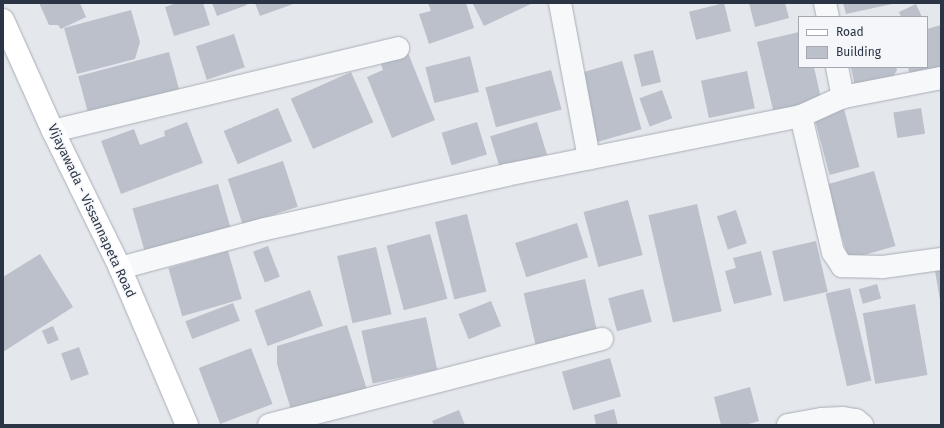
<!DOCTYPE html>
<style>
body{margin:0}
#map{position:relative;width:944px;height:428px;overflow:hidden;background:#e4e7ec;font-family:"Fira Sans",sans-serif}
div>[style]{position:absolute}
.building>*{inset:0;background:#bbc0ca;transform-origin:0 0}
.roads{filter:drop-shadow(0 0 1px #a9aeb7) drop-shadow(0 0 1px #a9aeb7)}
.minor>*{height:22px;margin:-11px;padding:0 11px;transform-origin:11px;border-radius:11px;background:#f7f8fa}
.major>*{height:22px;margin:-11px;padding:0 11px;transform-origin:11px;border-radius:11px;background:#fff}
span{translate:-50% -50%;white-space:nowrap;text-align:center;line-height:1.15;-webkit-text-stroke:3px #f4f6f9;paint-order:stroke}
.street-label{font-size:13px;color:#2b3445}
.frame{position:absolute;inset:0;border:4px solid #2b3445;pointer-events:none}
.legend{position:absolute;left:798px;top:16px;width:130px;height:52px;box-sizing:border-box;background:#f4f6f9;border:1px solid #a4a8b1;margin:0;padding:5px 7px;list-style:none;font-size:12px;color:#2b3445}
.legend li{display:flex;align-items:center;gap:8px;height:20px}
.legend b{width:20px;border:1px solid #a4a8b1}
</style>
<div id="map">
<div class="building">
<div style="clip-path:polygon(39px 3px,80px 3px,86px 17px,61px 29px,58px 25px,49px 25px)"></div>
<div style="clip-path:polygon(177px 3px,203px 3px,210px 25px,174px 36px,165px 7px)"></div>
<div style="clip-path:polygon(212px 3px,246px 3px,247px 5px,217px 16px)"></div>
<div style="clip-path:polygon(255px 3px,296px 3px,260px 16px)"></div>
<div style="clip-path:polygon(428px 3px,466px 3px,474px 28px,429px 44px,419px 14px,431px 11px)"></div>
<div style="clip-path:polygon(533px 3px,484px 26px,473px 4px,474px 3px)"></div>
<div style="left:724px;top:3px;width:29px;height:36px;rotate:76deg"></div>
<div style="clip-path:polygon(749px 3px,785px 3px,789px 18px,755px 27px)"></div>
<div style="clip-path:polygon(843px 3px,892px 3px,892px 4px,846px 14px)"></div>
<div style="clip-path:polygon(916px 4px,922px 17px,901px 17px,899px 12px)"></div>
<div style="clip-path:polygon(131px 10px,140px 42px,135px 59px,77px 74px,64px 28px)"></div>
<div style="clip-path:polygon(941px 25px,941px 67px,910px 75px,908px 67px,927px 67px,927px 29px)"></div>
<div style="clip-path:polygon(799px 32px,799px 67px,814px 67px,822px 103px,774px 114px,757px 42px)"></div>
<div style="left:234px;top:34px;width:35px;height:40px;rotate:72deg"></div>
<div style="left:653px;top:50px;width:33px;height:20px;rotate:76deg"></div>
<div style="left:169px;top:52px;width:42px;height:94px;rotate:75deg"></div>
<div style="clip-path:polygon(408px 53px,435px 120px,392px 138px,367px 77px,383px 70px,381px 64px)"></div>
<div style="left:470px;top:56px;width:37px;height:46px;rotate:76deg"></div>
<div style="left:622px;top:61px;width:71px;height:47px;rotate:74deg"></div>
<div style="clip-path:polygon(851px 67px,896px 67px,897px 70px,891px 80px,855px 87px)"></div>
<div style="left:551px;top:70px;width:41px;height:68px;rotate:75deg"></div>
<div style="left:747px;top:71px;width:38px;height:47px;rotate:78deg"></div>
<div style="left:351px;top:72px;width:55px;height:66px;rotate:66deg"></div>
<div style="left:662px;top:90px;width:30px;height:24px;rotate:70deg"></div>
<div style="left:278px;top:108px;width:36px;height:59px;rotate:67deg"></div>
<div style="left:921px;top:108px;width:26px;height:28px;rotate:81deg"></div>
<div style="left:844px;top:109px;width:60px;height:31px;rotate:75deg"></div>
<div style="clip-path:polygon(187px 122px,203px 163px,121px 194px,101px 141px,134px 129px,140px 145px,165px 136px,164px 131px)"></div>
<div style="left:477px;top:122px;width:34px;height:37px;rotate:73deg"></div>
<div style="left:537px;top:122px;width:34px;height:49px;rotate:73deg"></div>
<div style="left:283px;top:161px;width:48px;height:58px;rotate:72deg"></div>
<div style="left:874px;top:171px;width:78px;height:49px;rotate:74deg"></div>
<div style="left:218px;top:184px;width:48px;height:89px;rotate:74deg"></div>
<div style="left:628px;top:200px;width:57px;height:46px;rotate:75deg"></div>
<div style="left:697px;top:204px;width:110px;height:50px;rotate:77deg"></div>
<div style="left:736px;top:210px;width:35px;height:20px;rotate:72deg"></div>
<div style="left:467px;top:214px;width:80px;height:33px;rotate:76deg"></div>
<div style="left:577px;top:223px;width:36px;height:65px;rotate:72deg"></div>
<div style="left:430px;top:234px;width:67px;height:45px;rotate:75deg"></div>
<div style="left:816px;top:241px;width:52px;height:45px;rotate:77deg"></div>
<div style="left:268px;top:246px;width:33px;height:16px;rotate:69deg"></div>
<div style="left:376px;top:247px;width:69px;height:40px;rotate:77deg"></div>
<div style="left:228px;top:251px;width:50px;height:62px;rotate:74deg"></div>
<div style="clip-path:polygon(761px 251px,772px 295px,734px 304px,725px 271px,736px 268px,733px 258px)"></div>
<div style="clip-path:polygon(40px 254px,73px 307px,3px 352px,3px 277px)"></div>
<div style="clip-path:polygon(941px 264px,941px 300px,940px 300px,934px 265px)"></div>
<div style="left:585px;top:279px;width:54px;height:63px;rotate:77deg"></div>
<div style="left:877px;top:284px;width:15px;height:19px;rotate:74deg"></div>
<div style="left:850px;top:288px;width:95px;height:25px;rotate:77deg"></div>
<div style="left:643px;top:289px;width:34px;height:36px;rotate:75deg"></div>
<div style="left:310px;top:290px;width:38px;height:59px;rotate:70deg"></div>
<div style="left:491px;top:301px;width:27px;height:35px;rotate:68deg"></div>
<div style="left:233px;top:303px;width:19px;height:51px;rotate:69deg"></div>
<div style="left:915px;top:304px;width:72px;height:53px;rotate:80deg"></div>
<div style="left:426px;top:317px;width:54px;height:66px;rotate:78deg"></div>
<div style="clip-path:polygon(347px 325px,367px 390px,292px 413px,277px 364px,277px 346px)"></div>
<div style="left:53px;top:326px;width:15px;height:12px;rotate:67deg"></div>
<div style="left:79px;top:347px;width:29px;height:19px;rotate:70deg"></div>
<div style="left:251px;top:348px;width:60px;height:56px;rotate:69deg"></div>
<div style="left:610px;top:358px;width:40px;height:50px;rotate:74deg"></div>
<div style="clip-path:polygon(750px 387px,759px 421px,745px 425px,721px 425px,714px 397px)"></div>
<div style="clip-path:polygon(614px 409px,618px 425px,596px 425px,594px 415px)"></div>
<div style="clip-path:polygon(459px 410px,465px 425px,434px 425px,432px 421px)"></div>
</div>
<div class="roads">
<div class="minor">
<div style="left:560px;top:3px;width:158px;rotate:79.4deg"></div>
<div style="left:825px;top:3px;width:14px;rotate:78deg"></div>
<div style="left:837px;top:67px;width:31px;rotate:79deg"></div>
<div style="left:801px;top:116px;width:140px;rotate:76.8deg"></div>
<div style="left:833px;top:252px;width:17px;rotate:57deg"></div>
<div style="left:842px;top:266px;width:41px;rotate:1.4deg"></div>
<div style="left:883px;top:267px;width:59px;rotate:-7.9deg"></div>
<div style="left:53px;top:131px;width:355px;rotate:-13.5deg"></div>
<div style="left:120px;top:268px;width:150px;rotate:-15.1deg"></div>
<div style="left:265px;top:229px;width:247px;rotate:-12.6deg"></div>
<div style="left:506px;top:175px;width:301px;rotate:-11.3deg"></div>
<div style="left:801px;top:116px;width:46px;rotate:-24.3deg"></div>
<div style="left:843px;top:97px;width:100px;rotate:-11deg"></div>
<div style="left:269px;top:425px;width:344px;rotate:-14.5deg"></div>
<div style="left:788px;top:425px;width:35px;rotate:-10deg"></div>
<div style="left:822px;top:419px;width:21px;rotate:-3deg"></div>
<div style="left:843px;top:418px;width:13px;rotate:9deg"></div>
<div style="left:856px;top:420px;width:8px;rotate:40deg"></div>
</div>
<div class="major">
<div style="left:3px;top:20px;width:122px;rotate:65.8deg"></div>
<div style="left:53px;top:131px;width:153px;rotate:63.9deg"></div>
<div style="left:120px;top:268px;width:171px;rotate:66.9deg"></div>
</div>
</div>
<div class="street-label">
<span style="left:91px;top:211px;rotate:65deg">Vijayawada - Vissannapeta Road</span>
</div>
<div class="frame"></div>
<ul class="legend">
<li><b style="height:5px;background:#fff"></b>Road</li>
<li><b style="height:11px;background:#bbc0ca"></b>Building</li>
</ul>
</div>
